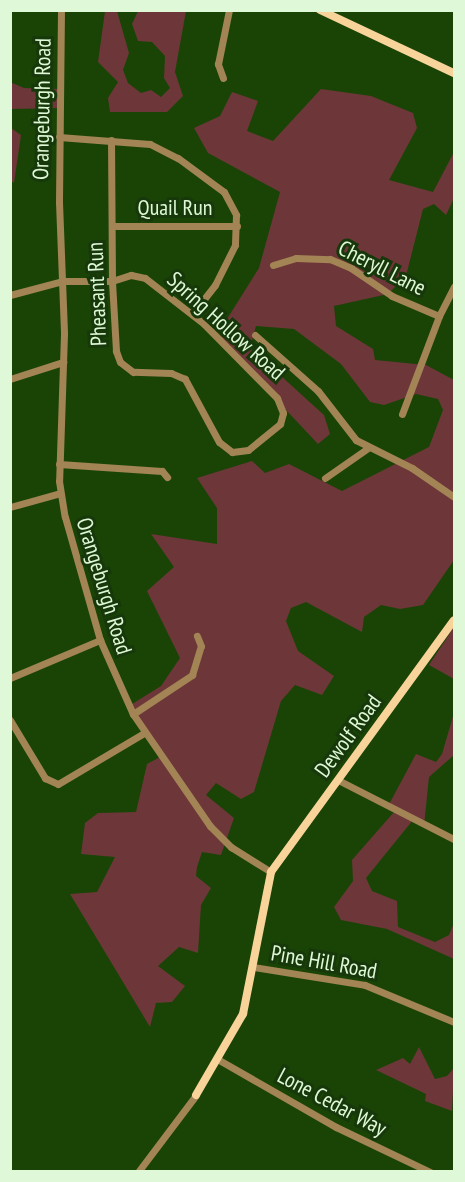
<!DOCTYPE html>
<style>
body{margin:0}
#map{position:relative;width:465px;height:1182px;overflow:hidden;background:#194406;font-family:"PT Sans Narrow",sans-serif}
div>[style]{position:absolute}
.green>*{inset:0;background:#6d3638}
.minor>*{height:7px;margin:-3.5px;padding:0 3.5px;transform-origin:3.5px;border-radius:3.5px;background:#a28455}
.major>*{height:8px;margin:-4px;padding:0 4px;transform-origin:4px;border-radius:4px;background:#f8d39a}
span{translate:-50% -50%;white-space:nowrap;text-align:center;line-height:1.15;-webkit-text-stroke:6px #17380a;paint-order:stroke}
.street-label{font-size:22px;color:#dff8d7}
.frame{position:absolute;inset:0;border:12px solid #dff8d7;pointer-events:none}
</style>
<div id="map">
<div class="green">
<div style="clip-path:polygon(105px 11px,117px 11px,129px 53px,123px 70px,128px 83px,141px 93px,151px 90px,161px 97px,170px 88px,164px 78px,165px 56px,152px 42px,138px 41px,132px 24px,138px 11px,186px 11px,175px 72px,183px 96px,167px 112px,110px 112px,108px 98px,118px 82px,98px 62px)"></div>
<div style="clip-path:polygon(10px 82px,24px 88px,60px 89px,60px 108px,11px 109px)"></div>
<div style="clip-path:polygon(321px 89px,371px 96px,413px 113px,417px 128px,389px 180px,433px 192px,454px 152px,454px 198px,446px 215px,434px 204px,423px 209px,406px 276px,388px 294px,334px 306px,336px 326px,373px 349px,375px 360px,426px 365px,454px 380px,454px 560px,423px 605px,400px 609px,381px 605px,364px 617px,362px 632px,306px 602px,291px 608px,286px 621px,298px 651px,334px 676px,322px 695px,295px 685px,281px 701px,254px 792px,241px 799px,216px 783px,206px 795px,234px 818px,221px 855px,202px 852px,197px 867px,196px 876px,211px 888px,201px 905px,198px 953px,179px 947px,158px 966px,185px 986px,172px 1002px,156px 1003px,150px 1027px,70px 894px,97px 892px,115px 857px,81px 854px,85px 823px,98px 813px,136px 812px,147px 764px,160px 757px,129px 706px,161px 686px,180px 658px,147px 591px,174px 567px,151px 534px,217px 544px,217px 508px,197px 478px,252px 461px,265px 473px,289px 464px,342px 491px,429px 447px,443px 410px,438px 399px,416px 394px,384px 405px,370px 402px,341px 364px,294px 329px,256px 326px,250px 348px,324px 415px,330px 434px,318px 444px,220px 340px,222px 327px,259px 268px,280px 192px,208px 153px,194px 128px,220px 116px,232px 92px,258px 101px,247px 131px,273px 141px)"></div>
<div style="clip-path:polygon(11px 128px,21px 135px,14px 183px,11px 181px)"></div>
<div style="clip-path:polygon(454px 627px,454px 679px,429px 665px)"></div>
<div style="clip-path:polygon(454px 713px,454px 755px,429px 777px,424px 826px,413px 820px,366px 878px,372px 891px,397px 901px,398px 927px,435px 942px,449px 935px,454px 923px,454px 959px,387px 929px,341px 920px,334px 907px,353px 881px,352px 860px,394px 812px,387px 808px,416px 754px,436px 762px,442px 754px)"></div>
<div style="clip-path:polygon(419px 1047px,435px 1079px,447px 1076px,454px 1068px,452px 1111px,425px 1101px,426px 1094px,376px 1070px,403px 1058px,410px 1064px)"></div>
</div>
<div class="minor">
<div style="left:61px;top:10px;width:192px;rotate:90.6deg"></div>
<div style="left:59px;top:202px;width:132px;rotate:87.8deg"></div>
<div style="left:64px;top:334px;width:147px;rotate:91.9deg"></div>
<div style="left:59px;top:481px;width:36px;rotate:81deg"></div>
<div style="left:65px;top:517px;width:128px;rotate:74.1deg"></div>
<div style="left:100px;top:640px;width:81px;rotate:66deg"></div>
<div style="left:133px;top:714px;width:136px;rotate:55.5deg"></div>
<div style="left:210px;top:826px;width:30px;rotate:45deg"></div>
<div style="left:231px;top:847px;width:47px;rotate:32deg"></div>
<div style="left:223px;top:78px;width:15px;rotate:-110deg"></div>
<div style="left:218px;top:64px;width:55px;rotate:-78.5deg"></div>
<div style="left:59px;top:137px;width:91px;rotate:4.4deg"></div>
<div style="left:150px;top:144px;width:31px;rotate:27deg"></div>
<div style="left:178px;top:158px;width:57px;rotate:36.5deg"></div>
<div style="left:224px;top:192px;width:26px;rotate:62deg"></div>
<div style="left:236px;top:215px;width:30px;rotate:92deg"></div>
<div style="left:235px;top:245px;width:45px;rotate:116.6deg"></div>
<div style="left:215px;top:285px;width:37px;rotate:128deg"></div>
<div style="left:113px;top:226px;width:124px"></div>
<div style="left:273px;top:265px;width:24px;rotate:-17deg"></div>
<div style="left:296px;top:258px;width:34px;rotate:2deg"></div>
<div style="left:330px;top:259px;width:23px;rotate:23deg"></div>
<div style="left:351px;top:268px;width:50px;rotate:34.3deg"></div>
<div style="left:392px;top:296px;width:51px;rotate:23.1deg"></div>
<div style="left:10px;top:295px;width:55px;rotate:-14.8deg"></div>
<div style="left:63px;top:281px;width:49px"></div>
<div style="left:112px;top:281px;width:20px;rotate:-18deg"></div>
<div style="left:131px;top:275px;width:14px;rotate:12deg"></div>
<div style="left:145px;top:278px;width:75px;rotate:37.9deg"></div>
<div style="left:204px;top:324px;width:104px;rotate:45.4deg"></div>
<div style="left:277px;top:398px;width:16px;rotate:68deg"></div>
<div style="left:283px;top:413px;width:11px;rotate:105deg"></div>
<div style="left:280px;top:424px;width:41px;rotate:140.9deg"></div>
<div style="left:248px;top:450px;width:16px;rotate:173deg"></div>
<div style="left:232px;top:452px;width:16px;rotate:-142deg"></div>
<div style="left:219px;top:442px;width:72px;rotate:-118.4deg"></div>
<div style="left:185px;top:379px;width:15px;rotate:-157deg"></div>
<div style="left:171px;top:373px;width:38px;rotate:-178deg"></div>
<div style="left:133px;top:372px;width:16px;rotate:-142deg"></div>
<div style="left:120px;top:362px;width:12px;rotate:-110deg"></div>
<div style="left:116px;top:351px;width:70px;rotate:-93.3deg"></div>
<div style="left:112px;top:281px;width:141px;rotate:-90.4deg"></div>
<div style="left:255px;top:335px;width:84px;rotate:41.6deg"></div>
<div style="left:318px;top:391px;width:62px;rotate:52.2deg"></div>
<div style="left:356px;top:440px;width:63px;rotate:26.6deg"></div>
<div style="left:412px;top:468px;width:51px;rotate:34.6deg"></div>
<div style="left:10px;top:379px;width:56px;rotate:-17.8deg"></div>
<div style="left:402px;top:414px;width:105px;rotate:-69.3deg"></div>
<div style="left:439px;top:316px;width:33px;rotate:-63deg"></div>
<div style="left:59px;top:464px;width:103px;rotate:3.9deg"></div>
<div style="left:162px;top:471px;width:8px;rotate:50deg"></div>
<div style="left:325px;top:478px;width:52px;rotate:-34.9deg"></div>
<div style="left:10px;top:507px;width:52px;rotate:-15.6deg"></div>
<div style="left:10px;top:678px;width:98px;rotate:-22.9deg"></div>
<div style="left:133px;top:714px;width:71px;rotate:-33.5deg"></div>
<div style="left:192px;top:675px;width:30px;rotate:-73deg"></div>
<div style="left:201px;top:646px;width:11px;rotate:-112deg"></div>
<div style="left:10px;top:720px;width:68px;rotate:58.9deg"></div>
<div style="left:45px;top:778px;width:14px;rotate:25deg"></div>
<div style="left:58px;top:784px;width:100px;rotate:-30.7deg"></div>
<div style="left:338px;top:780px;width:130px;rotate:27deg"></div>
<div style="left:253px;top:967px;width:113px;rotate:9.1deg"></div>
<div style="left:365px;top:985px;width:96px;rotate:22.6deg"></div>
<div style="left:219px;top:1060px;width:135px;rotate:29.8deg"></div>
<div style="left:336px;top:1127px;width:104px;rotate:25.6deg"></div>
<div style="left:138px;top:1172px;width:96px;rotate:-53deg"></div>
</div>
<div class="major">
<div style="left:320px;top:10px;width:148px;rotate:25.2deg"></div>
<div style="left:196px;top:1095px;width:94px;rotate:-59.9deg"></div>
<div style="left:243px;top:1014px;width:145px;rotate:-78.8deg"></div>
<div style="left:271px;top:872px;width:311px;rotate:-54deg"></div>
</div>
<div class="street-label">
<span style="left:42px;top:109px;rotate:-89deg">Orangeburgh Road</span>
<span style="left:175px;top:208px">Quail Run</span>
<span style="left:382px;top:268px;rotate:27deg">Cheryll Lane</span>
<span style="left:97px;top:294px;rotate:-92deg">Pheasant Run</span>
<span style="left:226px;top:326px;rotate:42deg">Spring Hollow Road</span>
<span style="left:104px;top:586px;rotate:73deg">Orangeburgh Road</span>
<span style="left:348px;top:736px;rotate:-54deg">Dewolf Road</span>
<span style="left:324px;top:962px;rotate:10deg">Pine Hill Road</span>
<span style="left:332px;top:1102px;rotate:28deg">Lone Cedar Way</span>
</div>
<div class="frame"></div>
</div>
